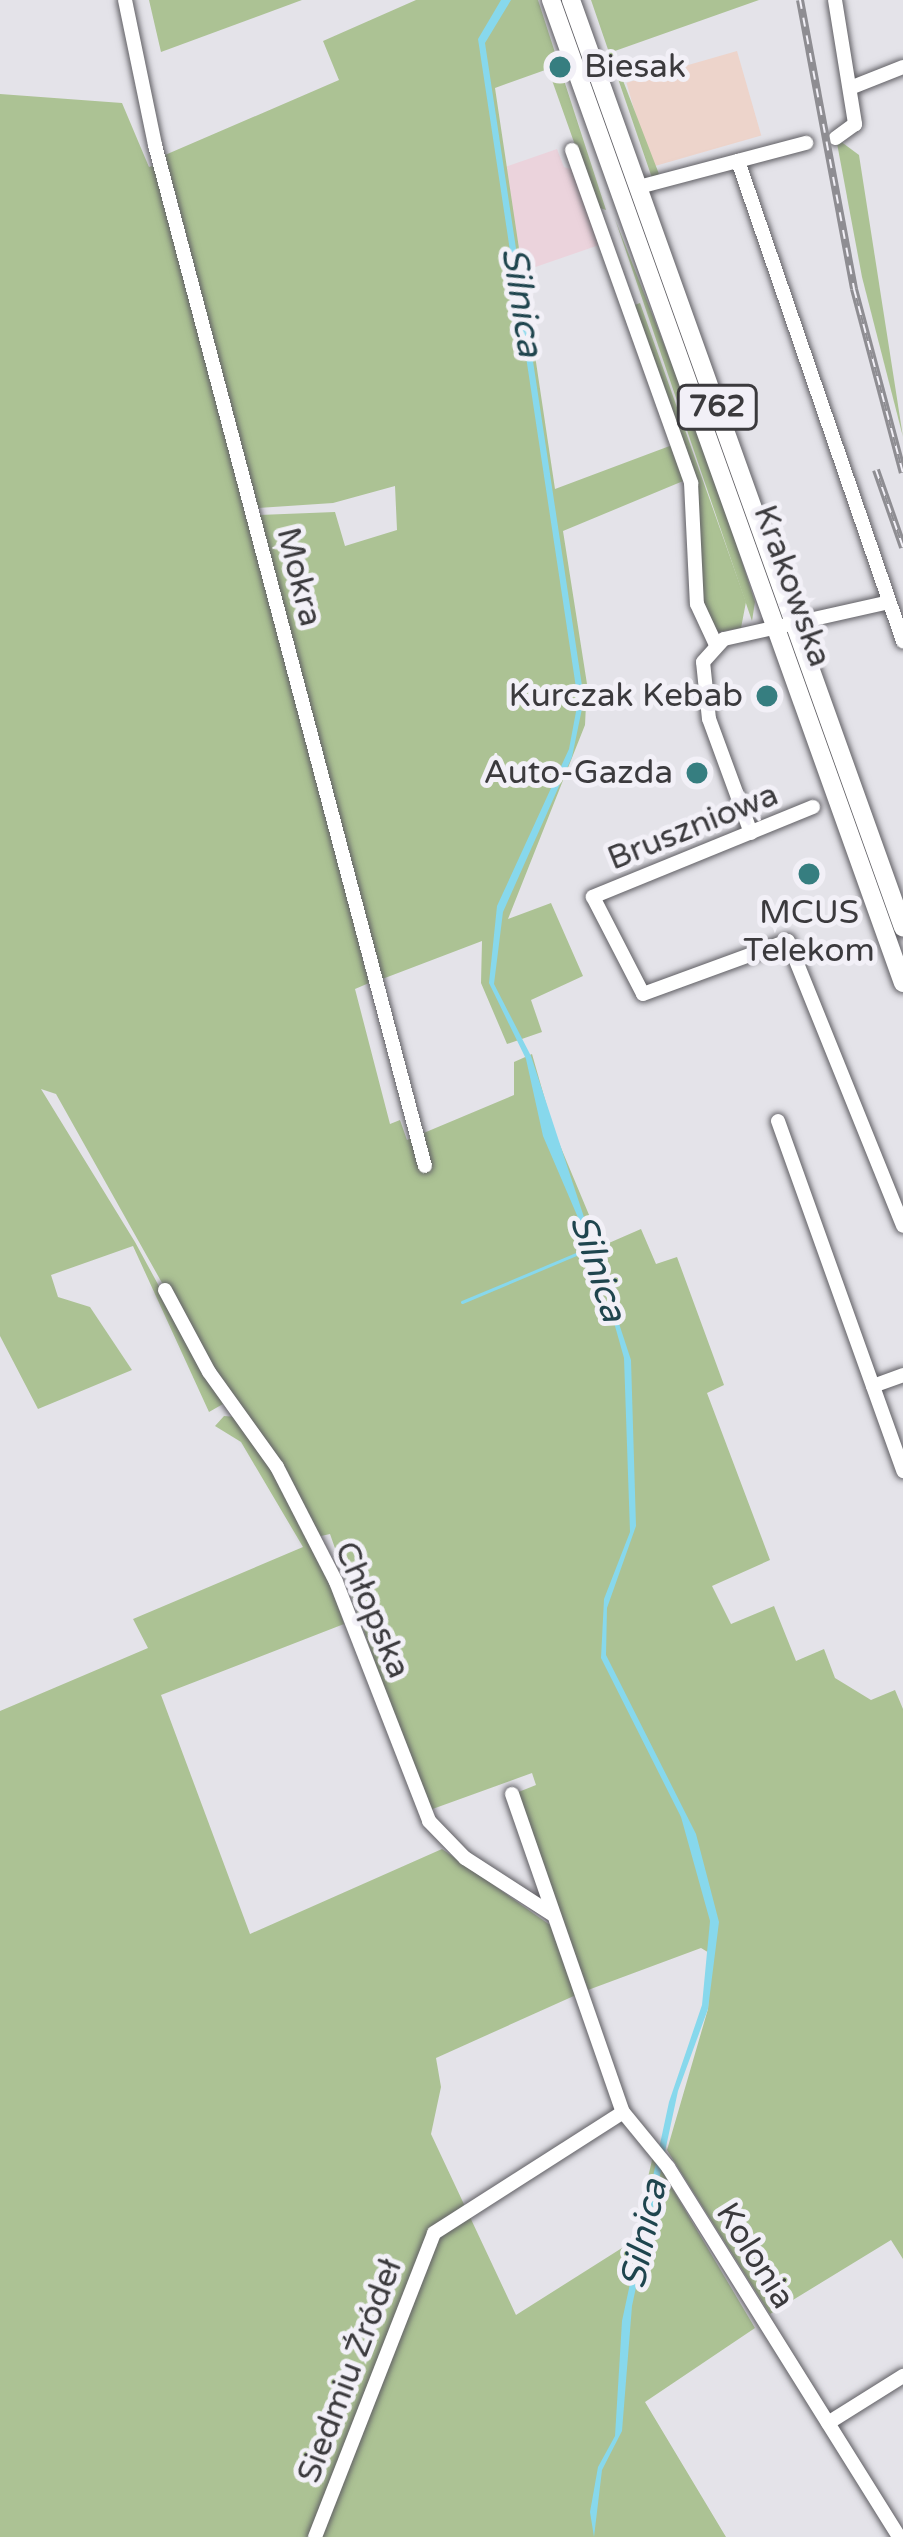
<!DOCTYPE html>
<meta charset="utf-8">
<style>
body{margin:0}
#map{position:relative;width:903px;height:2537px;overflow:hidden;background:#e4e3e9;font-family:"Varela Round",sans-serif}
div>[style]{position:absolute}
.commercial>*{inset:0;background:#ebd3dc}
.industrial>*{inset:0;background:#edd4cb;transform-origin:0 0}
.green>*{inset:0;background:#acc294}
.water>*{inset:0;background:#87d8ec}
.stream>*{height:3px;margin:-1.5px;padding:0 1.5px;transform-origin:1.5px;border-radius:1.5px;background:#87d8ec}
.roads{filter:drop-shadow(0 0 3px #5f5e63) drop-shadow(0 0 3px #5f5e63)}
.minor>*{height:14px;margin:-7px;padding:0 7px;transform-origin:7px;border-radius:7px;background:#fff}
.major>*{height:18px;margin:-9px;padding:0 9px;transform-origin:9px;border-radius:9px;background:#fff}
.rail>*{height:8px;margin-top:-4px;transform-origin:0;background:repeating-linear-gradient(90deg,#f2f0f7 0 9px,#8e8d92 0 18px);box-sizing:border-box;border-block:3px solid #8e8d92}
.dots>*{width:33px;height:33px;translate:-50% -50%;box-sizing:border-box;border:6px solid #f2f0f7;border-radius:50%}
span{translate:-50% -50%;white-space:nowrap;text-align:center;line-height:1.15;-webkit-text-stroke:10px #f2f0f7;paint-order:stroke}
.shield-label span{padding:3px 9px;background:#f2f0f7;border:3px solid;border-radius:9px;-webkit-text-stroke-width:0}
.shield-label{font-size:30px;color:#3b3a3d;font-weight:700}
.poi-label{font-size:33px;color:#3b3a3d}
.left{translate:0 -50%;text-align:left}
.right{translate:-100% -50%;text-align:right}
.street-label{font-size:33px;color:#3b3a3d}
.water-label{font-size:36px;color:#1f454e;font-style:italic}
</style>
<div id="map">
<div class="commercial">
<div style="clip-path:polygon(557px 149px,564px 167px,576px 171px,602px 244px,521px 272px,505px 167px)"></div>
</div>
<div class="industrial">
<div style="left:737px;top:51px;width:88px;height:115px;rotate:74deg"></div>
</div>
<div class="green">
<div style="clip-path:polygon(149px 0,302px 0,161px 52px)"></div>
<div style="clip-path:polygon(416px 0,538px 0,606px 210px,597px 207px,548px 69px,495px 88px,555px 489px,675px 444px,688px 479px,563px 531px,587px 684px,585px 725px,508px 919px,551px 903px,583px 976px,531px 1000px,542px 1032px,507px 1044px,481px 983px,482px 941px,377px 981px,259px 515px,335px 512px,345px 546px,397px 530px,395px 486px,333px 503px,258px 508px,165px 155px,339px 80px,323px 41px)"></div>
<div style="clip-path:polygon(591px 0,759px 0,612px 52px,659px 174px,652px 178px)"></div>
<div style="clip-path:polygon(0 94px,122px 103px,149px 167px,161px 163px,369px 983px,355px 989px,390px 1124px,400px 1120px,407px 1140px,514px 1095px,514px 1062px,532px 1054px,554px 1131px,602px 1246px,641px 1229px,656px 1264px,677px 1257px,724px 1385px,707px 1393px,770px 1560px,712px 1586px,731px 1624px,774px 1606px,796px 1661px,824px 1649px,835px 1678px,871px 1700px,895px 1690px,903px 1709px,903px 2259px,891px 2240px,770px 2314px,667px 2150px,708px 2009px,711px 1954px,701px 1948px,588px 1990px,516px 1793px,536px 1785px,532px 1773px,427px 1811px,330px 1534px,321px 1536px,212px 1372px,56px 1094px,41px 1089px,135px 1242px,223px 1404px,209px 1412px,133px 1246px,51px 1275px,58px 1297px,90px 1307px,132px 1370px,38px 1409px,0 1336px)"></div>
<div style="clip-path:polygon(836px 138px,859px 155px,903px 437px,862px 277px)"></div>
<div style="clip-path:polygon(615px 219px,710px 462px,755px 602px,752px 621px)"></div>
<div style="clip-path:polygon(640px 303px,746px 602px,741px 628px,718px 632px,700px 612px,699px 496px,632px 306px)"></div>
<div style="clip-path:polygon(224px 1416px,237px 1417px,272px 1471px,324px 1565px,344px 1624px,161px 1695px,250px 1934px,442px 1849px,550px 1925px,576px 1995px,436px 2058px,441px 2087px,431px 2134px,516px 2315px,633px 2241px,653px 2156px,755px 2328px,645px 2402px,726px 2537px,0 2537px,0 1711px,148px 1648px,133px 1619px,303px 1547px,241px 1442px,215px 1426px)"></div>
</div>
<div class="water">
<div style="clip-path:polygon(501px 0,511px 0,485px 43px,584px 699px,572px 757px,503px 912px,494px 984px,531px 1056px,631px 1360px,636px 1526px,607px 1608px,606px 1655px,696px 1834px,719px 1922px,708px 2009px,678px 2091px,632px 2306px,622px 2431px,602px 2470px,594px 2537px,590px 2512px,598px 2467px,615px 2436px,622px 2321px,669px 2102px,702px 2005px,710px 1921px,681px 1817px,601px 1658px,604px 1599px,630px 1532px,624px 1358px,597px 1262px,543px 1136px,526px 1059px,489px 983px,497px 906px,569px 749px,578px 701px,478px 39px)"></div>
</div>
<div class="stream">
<div style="left:462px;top:1302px;width:142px;rotate:-22.8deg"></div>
</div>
<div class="roads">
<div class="minor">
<div style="left:125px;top:0;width:148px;rotate:78.3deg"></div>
<div style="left:155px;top:145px;width:1056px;rotate:75.19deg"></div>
<div style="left:835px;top:0;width:126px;rotate:80.8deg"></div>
<div style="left:855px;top:124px;width:24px;rotate:144deg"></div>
<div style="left:850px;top:88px;width:57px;rotate:-21.6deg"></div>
<div style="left:572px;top:150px;width:354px;rotate:70.3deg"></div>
<div style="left:691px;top:483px;width:121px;rotate:87.2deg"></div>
<div style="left:697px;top:604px;width:45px;rotate:65.1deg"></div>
<div style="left:738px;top:161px;width:508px;rotate:71.03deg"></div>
<div style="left:639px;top:187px;width:173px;rotate:-14.8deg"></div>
<div style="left:813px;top:807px;width:238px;rotate:157.8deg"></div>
<div style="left:593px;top:897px;width:109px;rotate:62.7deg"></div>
<div style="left:643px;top:994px;width:154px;rotate:-20.1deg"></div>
<div style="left:788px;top:941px;width:307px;rotate:68deg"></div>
<div style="left:751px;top:833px;width:121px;rotate:-110.2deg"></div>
<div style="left:709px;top:719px;width:57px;rotate:-96deg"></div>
<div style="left:703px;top:662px;width:31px;rotate:-48deg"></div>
<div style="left:724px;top:639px;width:165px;rotate:-12.6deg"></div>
<div style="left:778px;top:1121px;width:372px;rotate:70.3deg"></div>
<div style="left:165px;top:1290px;width:93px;rotate:61.8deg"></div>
<div style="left:209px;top:1372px;width:117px;rotate:54.4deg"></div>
<div style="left:277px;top:1467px;width:129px;rotate:62.8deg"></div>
<div style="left:336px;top:1582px;width:256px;rotate:68.7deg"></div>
<div style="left:429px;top:1821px;width:52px;rotate:45.8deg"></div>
<div style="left:465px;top:1858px;width:103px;rotate:32.8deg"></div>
<div style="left:873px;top:1386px;width:32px;rotate:-20deg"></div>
<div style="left:512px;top:1794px;width:337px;rotate:70.8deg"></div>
<div style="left:623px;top:2112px;width:71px;rotate:50.7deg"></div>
<div style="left:668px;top:2167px;width:436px;rotate:58deg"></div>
<div style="left:828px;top:2423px;width:89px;rotate:-32.1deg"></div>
<div style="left:315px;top:2537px;width:326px;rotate:-68.6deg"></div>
<div style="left:434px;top:2233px;width:224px;rotate:-32.6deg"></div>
</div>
<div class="major">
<div style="left:551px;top:0;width:1044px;rotate:70.3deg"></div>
<div style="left:571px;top:0;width:985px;rotate:70.3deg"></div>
</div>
</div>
<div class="rail">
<div style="left:800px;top:0;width:294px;rotate:79.4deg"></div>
<div style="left:854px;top:289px;width:190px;rotate:75.1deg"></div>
<div style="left:876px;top:470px;width:82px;rotate:70.7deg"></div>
</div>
<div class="dots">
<div style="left:560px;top:67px;background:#367e80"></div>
<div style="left:767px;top:696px;background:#367e80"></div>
<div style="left:697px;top:773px;background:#367e80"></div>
<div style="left:809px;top:874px;background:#367e80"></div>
</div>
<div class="shield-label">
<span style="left:717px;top:407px">762</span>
</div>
<div class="poi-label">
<span class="left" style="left:584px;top:67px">Biesak</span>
<span class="right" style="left:743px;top:696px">Kurczak Kebab</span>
<span class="right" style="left:673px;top:773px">Auto-Gazda</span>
<span style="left:809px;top:932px">MCUS<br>Telekom</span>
</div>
<div class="street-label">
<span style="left:299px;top:577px;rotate:76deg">Mokra</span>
<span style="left:792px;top:586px;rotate:70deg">Krakowska</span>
<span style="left:693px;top:827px;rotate:-22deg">Bruszniowa</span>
<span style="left:372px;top:1610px;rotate:67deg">Chłopska</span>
<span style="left:755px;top:2256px;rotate:58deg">Kolonia</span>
<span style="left:350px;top:2371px;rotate:-69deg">Siedmiu Źródeł</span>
</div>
<div class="water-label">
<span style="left:522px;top:302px;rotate:81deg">Silnica</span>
<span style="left:598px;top:1268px;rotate:72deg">Silnica</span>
<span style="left:644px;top:2234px;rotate:-78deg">Silnica</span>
</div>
</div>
